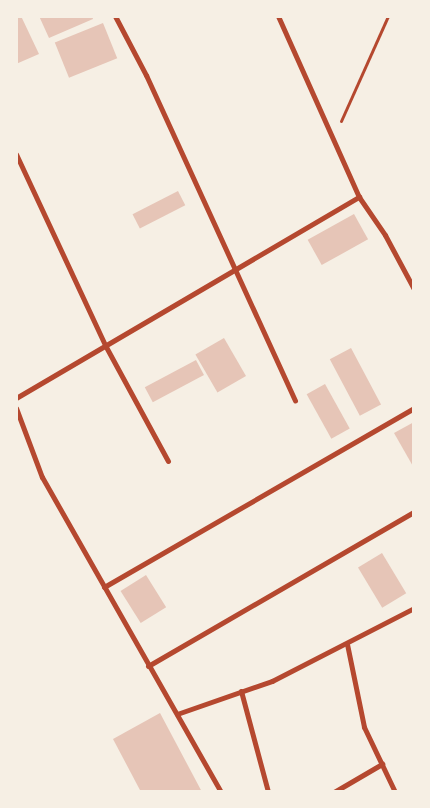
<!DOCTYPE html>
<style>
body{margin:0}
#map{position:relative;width:430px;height:808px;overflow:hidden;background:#f6efe4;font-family:Lato,sans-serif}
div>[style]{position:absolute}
.building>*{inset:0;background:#e6c5b7;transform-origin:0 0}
.path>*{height:3px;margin:-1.5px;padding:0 1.5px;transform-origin:1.5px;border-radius:1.5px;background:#b5482f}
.minor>*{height:5px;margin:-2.5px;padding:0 2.5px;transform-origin:2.5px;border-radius:2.5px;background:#b5482f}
span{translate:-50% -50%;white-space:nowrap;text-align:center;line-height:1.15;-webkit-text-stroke:4px #f6efe4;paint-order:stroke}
.frame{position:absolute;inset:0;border:18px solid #f6efe4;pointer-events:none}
</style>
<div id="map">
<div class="building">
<div style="clip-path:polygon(16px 16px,21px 16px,39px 54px,16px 64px)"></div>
<div style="clip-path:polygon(39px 16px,92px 16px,93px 19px,49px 38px)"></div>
<div style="left:103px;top:23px;width:38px;height:52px;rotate:68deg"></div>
<div style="left:178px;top:191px;width:16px;height:51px;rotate:63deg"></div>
<div style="left:354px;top:214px;width:29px;height:53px;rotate:61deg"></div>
<div style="left:224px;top:338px;width:44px;height:33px;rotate:60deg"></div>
<div style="left:351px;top:348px;width:64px;height:24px;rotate:62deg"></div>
<div style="left:196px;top:360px;width:17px;height:58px;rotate:62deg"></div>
<div style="left:325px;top:384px;width:51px;height:21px;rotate:61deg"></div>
<div style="clip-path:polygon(414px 422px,414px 468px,394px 433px)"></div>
<div style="left:382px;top:553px;width:47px;height:28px;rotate:59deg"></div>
<div style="left:146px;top:575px;width:38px;height:30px;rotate:58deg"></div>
<div style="clip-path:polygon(160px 713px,202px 792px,141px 792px,113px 739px)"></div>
</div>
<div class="path">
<div style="left:341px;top:121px;width:115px;rotate:-65.9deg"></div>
</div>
<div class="minor">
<div style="left:115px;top:16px;width:67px;rotate:62.3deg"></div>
<div style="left:146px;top:75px;width:358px;rotate:65.4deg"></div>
<div style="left:278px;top:16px;width:198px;rotate:65.9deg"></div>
<div style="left:359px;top:197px;width:46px;rotate:55.6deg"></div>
<div style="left:385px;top:235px;width:61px;rotate:61.8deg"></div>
<div style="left:16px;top:154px;width:211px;rotate:65deg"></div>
<div style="left:105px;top:345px;width:132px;rotate:61.5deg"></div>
<div style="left:16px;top:398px;width:398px;rotate:-30.4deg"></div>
<div style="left:16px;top:408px;width:74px;rotate:69.4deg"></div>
<div style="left:42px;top:477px;width:362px;rotate:60.4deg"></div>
<div style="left:104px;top:587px;width:358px;rotate:-30deg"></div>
<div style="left:347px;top:644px;width:85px;rotate:78.4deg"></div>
<div style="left:364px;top:727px;width:72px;rotate:64.5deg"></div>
<div style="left:148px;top:666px;width:307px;rotate:-30.1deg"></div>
<div style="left:241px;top:691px;width:105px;rotate:75deg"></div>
<div style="left:177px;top:714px;width:101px;rotate:-19.2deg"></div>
<div style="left:272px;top:681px;width:160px;rotate:-27.2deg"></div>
<div style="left:334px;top:792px;width:56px;rotate:-30.3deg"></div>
</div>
<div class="frame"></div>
</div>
